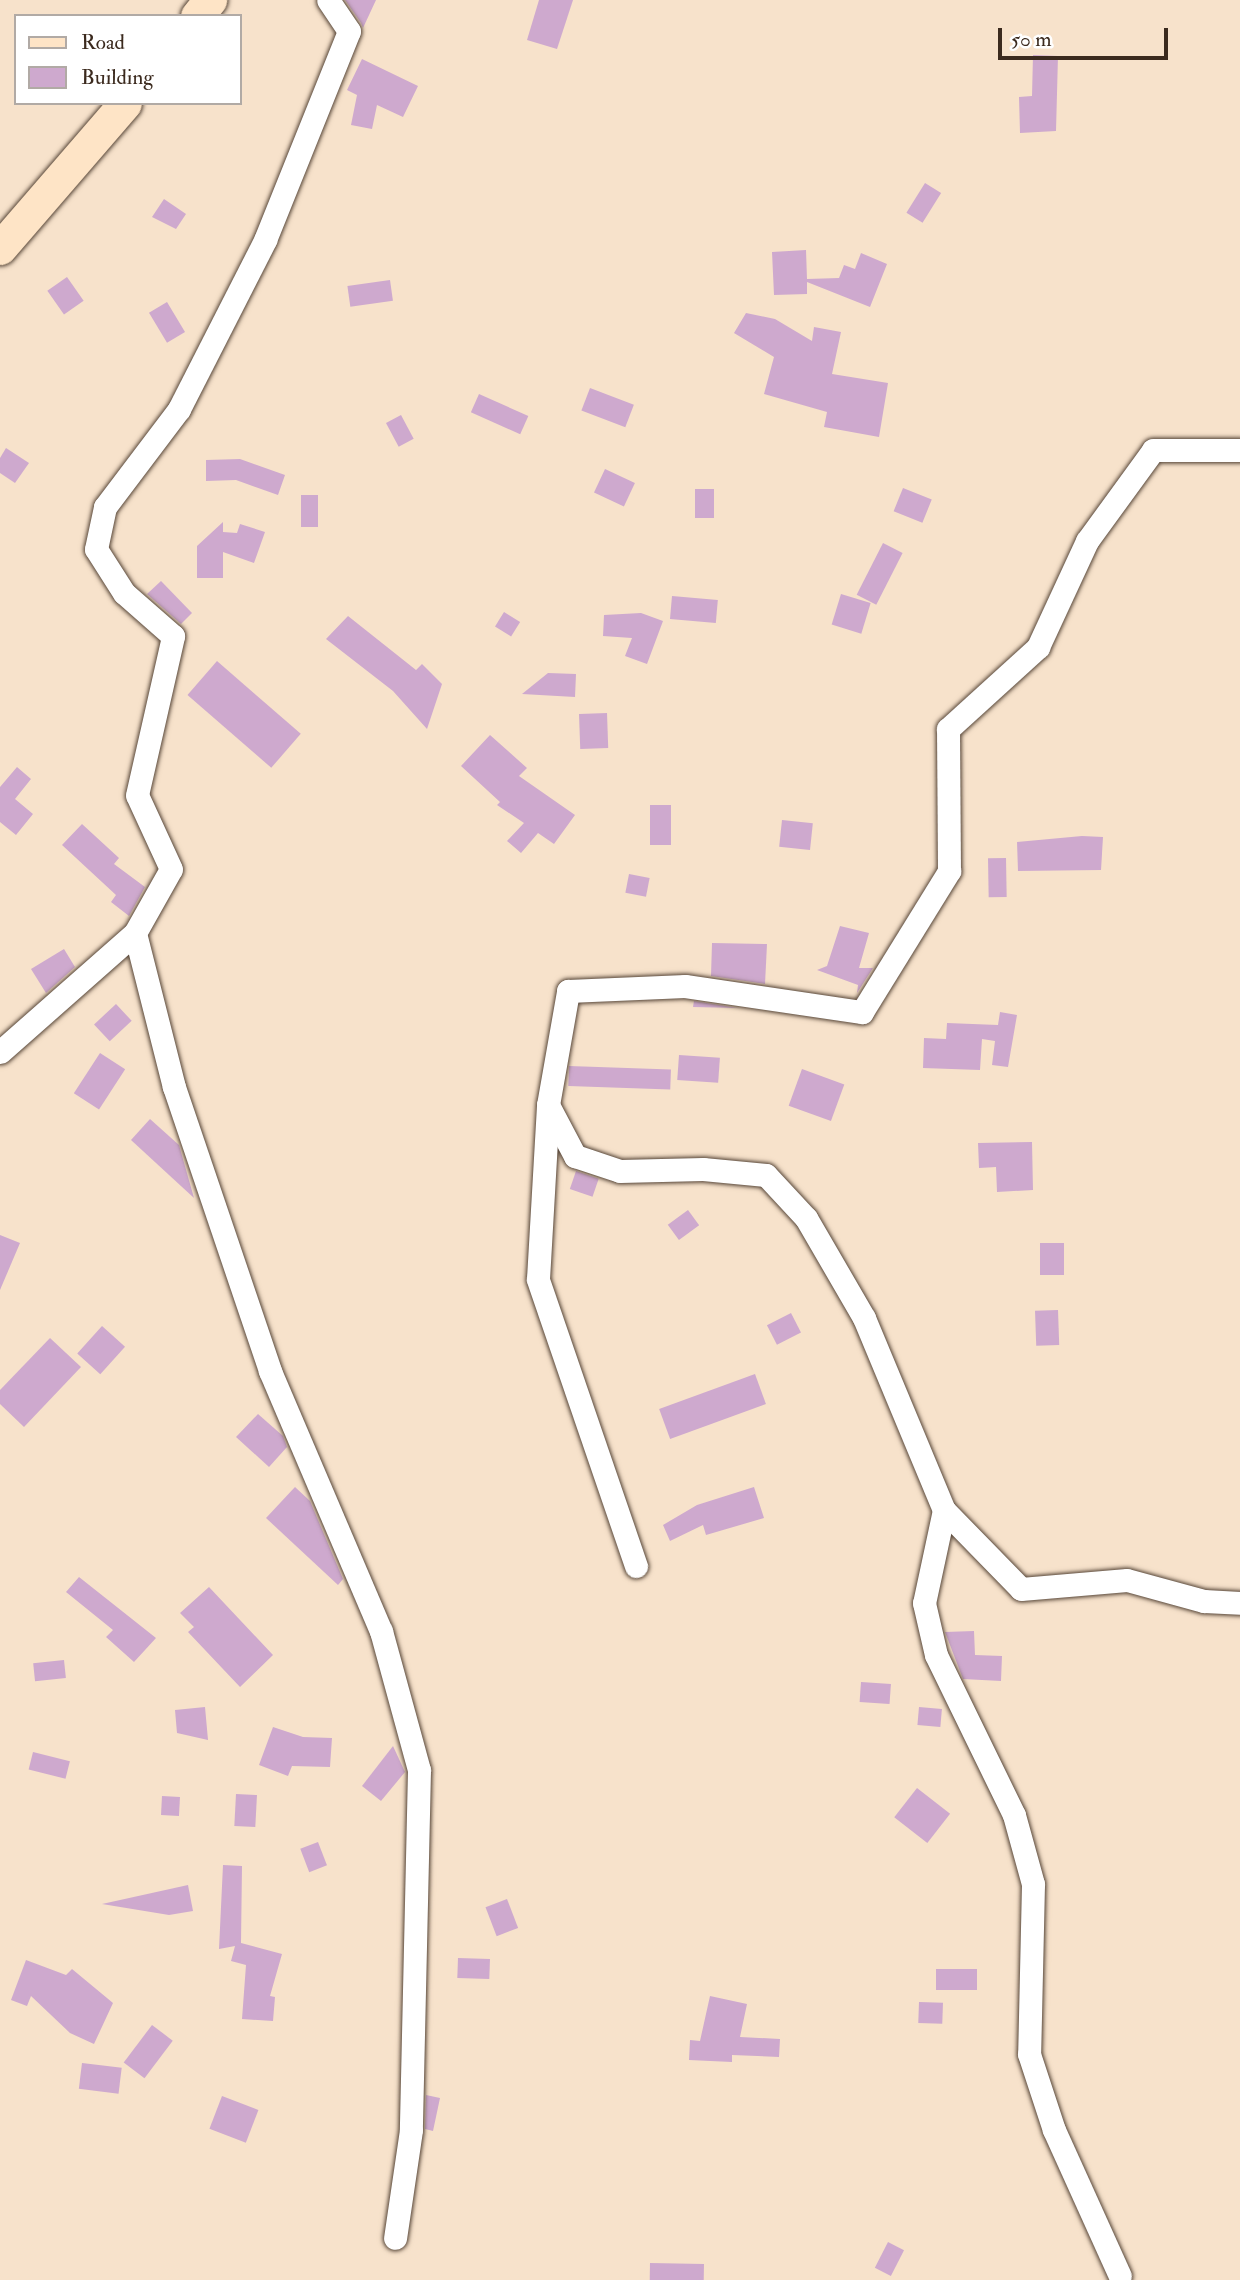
<!DOCTYPE html>
<style>
body{margin:0}
#map{position:relative;width:1240px;height:2280px;overflow:hidden;background:#f7e2cb;font-family:"IM FELL Double Pica",serif}
div>[style]{position:absolute}
.building>*{inset:0;background:#cea9ce;transform-origin:0 0}
.roads{filter:drop-shadow(0 0 2px #574638) drop-shadow(0 0 2px #574638)}
.minor>*{height:23px;margin:-11.5px;padding:0 11.5px;transform-origin:11.5px;border-radius:11.5px;background:#fff}
.secondary>*{height:33px;margin:-16.5px;padding:0 16.5px;transform-origin:16.5px;border-radius:16.5px;background:#fee4c6}
span{translate:-50% -50%;white-space:nowrap;text-align:center;line-height:1.15;-webkit-text-stroke:5px #fff;paint-order:stroke}
.legend{position:absolute;left:14px;top:14px;width:228px;height:91px;box-sizing:border-box;background:#fff;border:2px solid #b1aaa5;margin:0;padding:9px 12px;list-style:none;font-size:21px;color:#3b2a1e}
.legend li{display:flex;align-items:center;gap:14px;height:35px}
.legend b{width:35px;border:2px solid #b1aaa5}
.scale{position:absolute;left:998px;top:28px;width:170px;height:32px;box-sizing:border-box;border:4px solid #3b2a1e;border-top:0;padding-left:9px;font-size:21px;line-height:24px;white-space:nowrap;color:#3b2a1e;-webkit-text-stroke:5px #fff;paint-order:stroke}
</style>
<div id="map">
<div class="building">
<div style="clip-path:polygon(345px 0,376px 0,363px 28px,361px 23px)"></div>
<div style="clip-path:polygon(539px 0,573px 0,557px 49px,527px 40px)"></div>
<div style="clip-path:polygon(1033px 55px,1058px 56px,1056px 131px,1020px 133px,1019px 97px,1032px 96px)"></div>
<div style="clip-path:polygon(362px 59px,418px 86px,403px 117px,377px 105px,372px 129px,351px 125px,357px 95px,347px 90px)"></div>
<div style="left:925px;top:183px;width:19px;height:35px;rotate:32deg"></div>
<div style="clip-path:polygon(164px 199px,186px 214px,176px 229px,152px 217px)"></div>
<div style="clip-path:polygon(806px 250px,807px 279px,839px 278px,844px 265px,855px 269px,861px 253px,887px 264px,870px 307px,807px 282px,807px 294px,774px 295px,772px 252px)"></div>
<div style="left:67px;top:277px;width:29px;height:24px;rotate:55deg"></div>
<div style="left:390px;top:280px;width:21px;height:43px;rotate:82deg"></div>
<div style="left:167px;top:302px;width:35px;height:21px;rotate:59deg"></div>
<div style="clip-path:polygon(746px 313px,775px 319px,812px 341px,814px 327px,841px 332px,832px 374px,888px 383px,879px 437px,824px 427px,827px 412px,764px 394px,774px 357px,734px 333px)"></div>
<div style="left:590px;top:388px;width:47px;height:24px;rotate:21deg"></div>
<div style="left:479px;top:394px;width:54px;height:20px;rotate:24deg"></div>
<div style="left:401px;top:415px;width:27px;height:17px;rotate:62deg"></div>
<div style="clip-path:polygon(6px 448px,29px 463px,15px 483px,0 473px,0 458px)"></div>
<div style="clip-path:polygon(240px 459px,285px 475px,278px 495px,236px 480px,206px 481px,206px 460px)"></div>
<div style="left:605px;top:469px;width:33px;height:26px;rotate:25deg"></div>
<div style="left:903px;top:488px;width:31px;height:25px;rotate:22deg"></div>
<div style="left:714px;top:489px;width:29px;height:19px;rotate:90deg"></div>
<div style="left:301px;top:495px;width:17px;height:32px"></div>
<div style="clip-path:polygon(223px 522px,223px 532px,237px 533px,240px 524px,265px 532px,254px 563px,223px 552px,223px 578px,197px 578px,197px 546px)"></div>
<div style="left:883px;top:543px;width:22px;height:58px;rotate:27deg"></div>
<div style="clip-path:polygon(161px 581px,192px 613px,181px 624px,147px 594px)"></div>
<div style="left:841px;top:594px;width:31px;height:32px;rotate:17deg"></div>
<div style="left:672px;top:596px;width:46px;height:23px;rotate:5deg"></div>
<div style="left:504px;top:612px;width:19px;height:17px;rotate:32deg"></div>
<div style="clip-path:polygon(641px 613px,663px 621px,647px 664px,625px 656px,632px 638px,603px 636px,604px 615px)"></div>
<div style="clip-path:polygon(348px 616px,416px 670px,422px 664px,442px 684px,427px 729px,393px 691px,326px 639px)"></div>
<div style="left:217px;top:661px;width:111px;height:45px;rotate:41deg"></div>
<div style="clip-path:polygon(548px 673px,576px 674px,575px 697px,522px 694px)"></div>
<div style="left:607px;top:713px;width:35px;height:28px;rotate:88deg"></div>
<div style="clip-path:polygon(490px 735px,527px 768px,519px 776px,575px 815px,554px 844px,538px 833px,521px 853px,507px 841px,524px 823px,497px 805px,500px 802px,461px 766px)"></div>
<div style="clip-path:polygon(17px 767px,31px 779px,15px 799px,33px 814px,16px 835px,0 822px,0 787px)"></div>
<div style="left:650px;top:805px;width:21px;height:40px"></div>
<div style="left:782px;top:820px;width:31px;height:27px;rotate:6deg"></div>
<div style="clip-path:polygon(82px 824px,119px 858px,114px 864px,145px 887px,129px 916px,111px 902px,116px 895px,62px 845px)"></div>
<div style="clip-path:polygon(1082px 836px,1103px 837px,1101px 870px,1018px 871px,1017px 842px)"></div>
<div style="left:1006px;top:858px;width:39px;height:18px;rotate:89deg"></div>
<div style="left:629px;top:874px;width:21px;height:19px;rotate:11deg"></div>
<div style="clip-path:polygon(840px 926px,869px 933px,859px 968px,873px 968px,857px 993px,858px 985px,817px 970px,827px 966px)"></div>
<div style="clip-path:polygon(712px 943px,767px 944px,765px 984px,711px 976px)"></div>
<div style="clip-path:polygon(64px 949px,75px 967px,46px 993px,31px 969px)"></div>
<div style="clip-path:polygon(694px 1001px,738px 1008px,693px 1007px)"></div>
<div style="left:116px;top:1004px;width:23px;height:30px;rotate:47deg"></div>
<div style="clip-path:polygon(1000px 1012px,1017px 1015px,1008px 1067px,992px 1065px,995px 1041px,982px 1039px,980px 1070px,923px 1068px,924px 1038px,946px 1039px,947px 1023px,998px 1025px)"></div>
<div style="left:100px;top:1053px;width:30px;height:48px;rotate:33deg"></div>
<div style="left:679px;top:1055px;width:41px;height:25px;rotate:4deg"></div>
<div style="left:569px;top:1066px;width:102px;height:20px;rotate:2deg"></div>
<div style="left:802px;top:1069px;width:45px;height:39px;rotate:20deg"></div>
<div style="clip-path:polygon(150px 1119px,179px 1145px,194px 1198px,131px 1140px)"></div>
<div style="clip-path:polygon(1032px 1142px,1033px 1190px,997px 1192px,996px 1167px,979px 1168px,978px 1143px)"></div>
<div style="left:576px;top:1171px;width:24px;height:19px;rotate:19deg"></div>
<div style="left:688px;top:1210px;width:19px;height:25px;rotate:54deg"></div>
<div style="clip-path:polygon(0 1235px,20px 1243px,0 1290px)"></div>
<div style="left:1040px;top:1243px;width:24px;height:32px"></div>
<div style="left:1058px;top:1310px;width:35px;height:23px;rotate:88deg"></div>
<div style="left:791px;top:1313px;width:22px;height:27px;rotate:63deg"></div>
<div style="left:102px;top:1326px;width:31px;height:37px;rotate:42deg"></div>
<div style="clip-path:polygon(50px 1338px,81px 1367px,24px 1427px,0 1404px,0 1390px)"></div>
<div style="left:755px;top:1374px;width:32px;height:102px;rotate:70deg"></div>
<div style="clip-path:polygon(258px 1414px,283px 1436px,287px 1447px,269px 1467px,236px 1437px)"></div>
<div style="clip-path:polygon(295px 1487px,310px 1501px,343px 1579px,338px 1585px,266px 1518px)"></div>
<div style="clip-path:polygon(754px 1487px,764px 1518px,706px 1535px,703px 1525px,670px 1541px,663px 1525px,697px 1505px)"></div>
<div style="clip-path:polygon(79px 1577px,156px 1638px,134px 1662px,106px 1637px,113px 1630px,66px 1592px)"></div>
<div style="clip-path:polygon(209px 1587px,273px 1655px,240px 1687px,188px 1632px,194px 1627px,180px 1613px)"></div>
<div style="clip-path:polygon(974px 1631px,975px 1655px,1002px 1656px,1001px 1681px,963px 1679px,945px 1632px)"></div>
<div style="left:64px;top:1660px;width:18px;height:31px;rotate:84deg"></div>
<div style="left:861px;top:1682px;width:30px;height:20px;rotate:4deg"></div>
<div style="clip-path:polygon(205px 1707px,208px 1740px,177px 1733px,175px 1710px)"></div>
<div style="left:919px;top:1707px;width:23px;height:18px;rotate:5deg"></div>
<div style="clip-path:polygon(273px 1727px,303px 1737px,332px 1738px,330px 1767px,292px 1766px,288px 1776px,259px 1765px)"></div>
<div style="clip-path:polygon(393px 1746px,405px 1772px,381px 1801px,362px 1786px)"></div>
<div style="left:33px;top:1752px;width:38px;height:18px;rotate:14deg"></div>
<div style="left:917px;top:1788px;width:42px;height:37px;rotate:38deg"></div>
<div style="left:236px;top:1794px;width:21px;height:32px;rotate:3deg"></div>
<div style="left:162px;top:1796px;width:18px;height:19px;rotate:3deg"></div>
<div style="left:318px;top:1842px;width:25px;height:19px;rotate:69deg"></div>
<div style="clip-path:polygon(223px 1865px,242px 1866px,241px 1943px,282px 1954px,270px 1996px,275px 1997px,273px 2021px,242px 2019px,246px 1965px,231px 1961px,235px 1946px,219px 1949px)"></div>
<div style="clip-path:polygon(188px 1885px,193px 1911px,169px 1915px,102px 1904px)"></div>
<div style="left:507px;top:1899px;width:31px;height:23px;rotate:69deg"></div>
<div style="left:458px;top:1958px;width:32px;height:20px;rotate:2deg"></div>
<div style="clip-path:polygon(26px 1960px,66px 1975px,72px 1969px,113px 2003px,94px 2044px,70px 2033px,31px 1996px,27px 2006px,11px 2000px)"></div>
<div style="left:977px;top:1969px;width:21px;height:41px;rotate:90deg"></div>
<div style="clip-path:polygon(710px 1996px,747px 2004px,740px 2037px,780px 2039px,779px 2057px,732px 2055px,732px 2062px,689px 2060px,690px 2040px,700px 2041px)"></div>
<div style="left:919px;top:2002px;width:24px;height:21px;rotate:2deg"></div>
<div style="left:152px;top:2025px;width:26px;height:47px;rotate:37deg"></div>
<div style="left:82px;top:2063px;width:40px;height:26px;rotate:7deg"></div>
<div style="clip-path:polygon(426px 2095px,440px 2098px,433px 2131px,425px 2129px)"></div>
<div style="left:222px;top:2096px;width:39px;height:35px;rotate:21deg"></div>
<div style="left:888px;top:2242px;width:18px;height:29px;rotate:27deg"></div>
<div style="left:650px;top:2263px;width:54px;height:17px;rotate:1deg"></div>
</div>
<div class="roads">
<div class="minor">
<div style="left:135px;top:933px;width:159px;rotate:75.8deg"></div>
<div style="left:174px;top:1087px;width:300px;rotate:71.3deg"></div>
<div style="left:270px;top:1371px;width:283px;rotate:66.9deg"></div>
<div style="left:381px;top:1631px;width:144px;rotate:74.7deg"></div>
<div style="left:419px;top:1770px;width:360px;rotate:91.3deg"></div>
<div style="left:411px;top:2130px;width:109px;rotate:98.4deg"></div>
<div style="left:0;top:1052px;width:180px;rotate:-41.4deg"></div>
<div style="left:135px;top:933px;width:73px;rotate:-60.6deg"></div>
<div style="left:171px;top:869px;width:81px;rotate:-114.7deg"></div>
<div style="left:137px;top:795px;width:163px;rotate:-77.2deg"></div>
<div style="left:173px;top:636px;width:65px;rotate:-138.7deg"></div>
<div style="left:124px;top:593px;width:52px;rotate:-122.5deg"></div>
<div style="left:96px;top:549px;width:43px;rotate:-77.9deg"></div>
<div style="left:105px;top:507px;width:123px;rotate:-52.9deg"></div>
<div style="left:179px;top:409px;width:190px;rotate:-63deg"></div>
<div style="left:265px;top:240px;width:225px;rotate:-68.1deg"></div>
<div style="left:349px;top:31px;width:37px;rotate:-124deg"></div>
<div style="left:548px;top:1105px;width:58px;rotate:62.1deg"></div>
<div style="left:575px;top:1156px;width:47px;rotate:18.4deg"></div>
<div style="left:620px;top:1171px;width:83px;rotate:-1.4deg"></div>
<div style="left:703px;top:1169px;width:63px;rotate:5.4deg"></div>
<div style="left:766px;top:1175px;width:59px;rotate:47.1deg"></div>
<div style="left:806px;top:1218px;width:116px;rotate:59.9deg"></div>
<div style="left:864px;top:1318px;width:208px;rotate:67.4deg"></div>
<div style="left:944px;top:1510px;width:110px;rotate:45.7deg"></div>
<div style="left:1021px;top:1589px;width:106px;rotate:-4.9deg"></div>
<div style="left:1127px;top:1580px;width:80px;rotate:15.3deg"></div>
<div style="left:1204px;top:1601px;width:36px;rotate:3deg"></div>
<div style="left:944px;top:1510px;width:95px;rotate:102.1deg"></div>
<div style="left:924px;top:1603px;width:53px;rotate:77deg"></div>
<div style="left:936px;top:1655px;width:178px;rotate:64deg"></div>
<div style="left:1014px;top:1815px;width:72px;rotate:74.6deg"></div>
<div style="left:1033px;top:1884px;width:170px;rotate:91.3deg"></div>
<div style="left:1029px;top:2054px;width:80px;rotate:71.8deg"></div>
<div style="left:1054px;top:2130px;width:160px;rotate:65.7deg"></div>
<div style="left:636px;top:1566px;width:303px;rotate:-108.9deg"></div>
<div style="left:538px;top:1279px;width:174px;rotate:-86.7deg"></div>
<div style="left:548px;top:1105px;width:116px;rotate:-80deg"></div>
<div style="left:568px;top:991px;width:117px;rotate:-2.4deg"></div>
<div style="left:685px;top:986px;width:179px;rotate:8.4deg"></div>
<div style="left:862px;top:1012px;width:166px;rotate:-58.3deg"></div>
<div style="left:949px;top:871px;width:142px;rotate:-90.4deg"></div>
<div style="left:948px;top:729px;width:122px;rotate:-42.3deg"></div>
<div style="left:1038px;top:647px;width:117px;rotate:-65.2deg"></div>
<div style="left:1087px;top:541px;width:112px;rotate:-54deg"></div>
<div style="left:1153px;top:450px;width:87px"></div>
</div>
<div class="secondary">
<div style="left:197px;top:16px;width:21px;rotate:-51deg"></div>
<div style="left:0;top:248px;width:191px;rotate:-49.2deg"></div>
</div>
</div>
<ul class="legend">
<li><b style="height:9px;background:#fee4c6"></b>Road</li>
<li><b style="height:19px;background:#cea9ce"></b>Building</li>
</ul>
<div class="scale">50 m</div>
</div>
